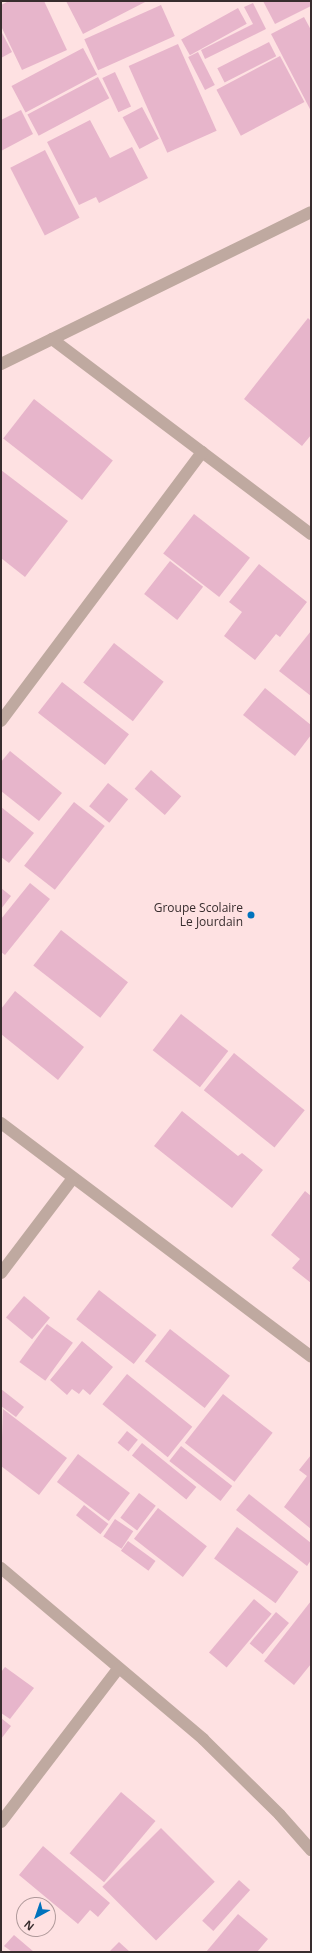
<!DOCTYPE html>
<style>
body{margin:0}
#map{position:relative;width:312px;height:1953px;overflow:hidden;background:#fee1e2;font-family:"Open Sans",sans-serif}
div>[style]{position:absolute}
.building>*{inset:0;background:#e7b5cb;transform-origin:0 0}
.minor>*{height:12px;margin:-6px;padding:0 6px;transform-origin:6px;border-radius:6px;background:#bfa9a0}
.dots>*{width:11px;height:11px;translate:-50% -50%;box-sizing:border-box;border:2px solid #fee1e2;border-radius:50%}
span{translate:-50% -50%;white-space:nowrap;text-align:center;line-height:1.15;-webkit-text-stroke:4px #fee1e2;paint-order:stroke}
.poi-label{font-size:12px;color:#382d2e}
.right{translate:-100% -50%;text-align:right}
.frame{position:absolute;inset:0;border:2px solid #382d2e;pointer-events:none}
.north{position:absolute;left:16px;top:1897px;width:40px;height:40px;box-sizing:border-box;background:#fee1e2;border:1px solid #af999a;border-radius:50%;rotate:220deg;font-size:11px;font-weight:700;line-height:16px;text-align:center;color:#382d2e}
.north::after{content:'';display:block;margin:auto;width:14px;height:18px;background:#0073bd;clip-path:polygon(50% 0,100% 100%,50% 72%,0 100%)}
</style>
<div id="map">
<div class="building">
<div style="clip-path:polygon(9px 1px,44px 1px,67px 50px,22px 70px,1px 26px,1px 5px)"></div>
<div style="clip-path:polygon(66px 1px,147px 1px,83px 34px)"></div>
<div style="clip-path:polygon(263px 1px,311px 1px,311px 6px,275px 24px)"></div>
<div style="clip-path:polygon(253px 3px,266px 29px,205px 59px,201px 50px,253px 24px,244px 7px)"></div>
<div style="left:161px;top:5px;width:34px;height:84px;rotate:66deg"></div>
<div style="left:238px;top:8px;width:18px;height:65px;rotate:61deg"></div>
<div style="clip-path:polygon(304px 17px,311px 30px,311px 111px,271px 34px)"></div>
<div style="clip-path:polygon(1px 31px,12px 52px,1px 58px)"></div>
<div style="left:269px;top:42px;width:16px;height:58px;rotate:63deg"></div>
<div style="left:178px;top:44px;width:95px;height:54px;rotate:66deg"></div>
<div style="left:83px;top:48px;width:30px;height:81px;rotate:62deg"></div>
<div style="left:198px;top:52px;width:37px;height:11px;rotate:63deg"></div>
<div style="left:280px;top:56px;width:52px;height:72px;rotate:62deg"></div>
<div style="left:115px;top:72px;width:38px;height:14px;rotate:65deg"></div>
<div style="left:98px;top:77px;width:24px;height:80px;rotate:62deg"></div>
<div style="left:142px;top:107px;width:36px;height:22px;rotate:62deg"></div>
<div style="clip-path:polygon(21px 110px,33px 134px,1px 151px,1px 120px)"></div>
<div style="clip-path:polygon(90px 120px,110px 158px,132px 147px,148px 178px,99px 203px,96px 197px,79px 205px,47px 142px)"></div>
<div style="left:45px;top:150px;width:76px;height:39px;rotate:63deg"></div>
<div style="clip-path:polygon(308px 318px,311px 321px,311px 435px,302px 446px,244px 399px)"></div>
<div style="left:34px;top:399px;width:100px;height:50px;rotate:38deg"></div>
<div style="clip-path:polygon(1px 470px,68px 521px,25px 577px,1px 558px)"></div>
<div style="left:194px;top:514px;width:71px;height:50px;rotate:38deg"></div>
<div style="left:170px;top:561px;width:42px;height:42px;rotate:38deg"></div>
<div style="clip-path:polygon(259px 564px,307px 602px,280px 637px,276px 634px,255px 660px,224px 636px,242px 612px,229px 602px)"></div>
<div style="clip-path:polygon(311px 631px,311px 696px,279px 671px)"></div>
<div style="left:114px;top:643px;width:63px;height:50px;rotate:38deg"></div>
<div style="left:62px;top:682px;width:85px;height:39px;rotate:38deg"></div>
<div style="clip-path:polygon(265px 688px,311px 725px,311px 735px,295px 756px,243px 715px)"></div>
<div style="clip-path:polygon(10px 751px,62px 793px,39px 821px,1px 791px,1px 762px)"></div>
<div style="left:151px;top:770px;width:40px;height:25px;rotate:41deg"></div>
<div style="left:108px;top:783px;width:26px;height:30px;rotate:39deg"></div>
<div style="left:74px;top:802px;width:39px;height:81px;rotate:38deg"></div>
<div style="clip-path:polygon(1px 807px,34px 833px,9px 863px,1px 857px)"></div>
<div style="clip-path:polygon(30px 883px,50px 899px,5px 955px,1px 952px,1px 919px)"></div>
<div style="clip-path:polygon(1px 888px,11px 896px,1px 909px)"></div>
<div style="left:61px;top:930px;width:85px;height:45px;rotate:38deg"></div>
<div style="clip-path:polygon(15px 991px,84px 1047px,58px 1080px,1px 1034px,1px 1009px)"></div>
<div style="left:181px;top:1014px;width:60px;height:46px;rotate:38deg"></div>
<div style="left:234px;top:1053px;width:91px;height:48px;rotate:39deg"></div>
<div style="clip-path:polygon(182px 1111px,238px 1156px,242px 1153px,263px 1170px,232px 1208px,154px 1146px)"></div>
<div style="clip-path:polygon(305px 1191px,311px 1196px,311px 1283px,292px 1268px,300px 1259px,271px 1235px)"></div>
<div style="left:99px;top:1290px;width:73px;height:37px;rotate:38deg"></div>
<div style="left:24px;top:1296px;width:34px;height:28px;rotate:40deg"></div>
<div style="left:47px;top:1324px;width:32px;height:47px;rotate:36deg"></div>
<div style="left:170px;top:1329px;width:76px;height:41px;rotate:38deg"></div>
<div style="clip-path:polygon(82px 1341px,113px 1367px,90px 1395px,83px 1389px,79px 1394px,72px 1389px,67px 1395px,50px 1380px)"></div>
<div style="left:127px;top:1374px;width:84px;height:39px;rotate:39deg"></div>
<div style="clip-path:polygon(1px 1389px,24px 1407px,16px 1417px,1px 1406px)"></div>
<div style="left:223px;top:1394px;width:63px;height:62px;rotate:38deg"></div>
<div style="clip-path:polygon(3px 1409px,67px 1458px,39px 1495px,1px 1466px)"></div>
<div style="left:127px;top:1431px;width:14px;height:15px;rotate:39deg"></div>
<div style="left:142px;top:1443px;width:70px;height:16px;rotate:39deg"></div>
<div style="left:181px;top:1446px;width:65px;height:19px;rotate:38deg"></div>
<div style="left:78px;top:1454px;width:65px;height:35px;rotate:37deg"></div>
<div style="clip-path:polygon(311px 1455px,311px 1529px,284px 1507px,307px 1476px,299px 1470px)"></div>
<div style="left:139px;top:1493px;width:21px;height:31px;rotate:37deg"></div>
<div style="clip-path:polygon(249px 1494px,311px 1543px,311px 1560px,307px 1566px,236px 1510px)"></div>
<div style="left:84px;top:1505px;width:31px;height:13px;rotate:38deg"></div>
<div style="left:158px;top:1508px;width:62px;height:39px;rotate:38deg"></div>
<div style="left:115px;top:1519px;width:22px;height:21px;rotate:34deg"></div>
<div style="left:237px;top:1527px;width:76px;height:39px;rotate:36deg"></div>
<div style="left:128px;top:1541px;width:34px;height:12px;rotate:36deg"></div>
<div style="left:254px;top:1599px;width:23px;height:70px;rotate:40deg"></div>
<div style="clip-path:polygon(311px 1601px,311px 1664px,294px 1685px,264px 1661px)"></div>
<div style="left:276px;top:1612px;width:17px;height:41px;rotate:40deg"></div>
<div style="clip-path:polygon(5px 1667px,34px 1688px,10px 1719px,1px 1713px,1px 1672px)"></div>
<div style="clip-path:polygon(1px 1718px,11px 1726px,1px 1739px)"></div>
<div style="left:121px;top:1792px;width:45px;height:80px;rotate:40deg"></div>
<div style="left:161px;top:1828px;width:76px;height:83px;rotate:45deg"></div>
<div style="clip-path:polygon(43px 1846px,110px 1903px,98px 1917px,90px 1910px,78px 1924px,19px 1875px)"></div>
<div style="left:239px;top:1880px;width:15px;height:55px;rotate:42deg"></div>
<div style="clip-path:polygon(238px 1914px,268px 1939px,257px 1952px,206px 1952px)"></div>
<div style="clip-path:polygon(14px 1935px,34px 1952px,12px 1952px,4px 1946px)"></div>
<div style="clip-path:polygon(119px 1942px,130px 1952px,109px 1952px)"></div>
</div>
<div class="minor">
<div style="left:52px;top:339px;width:324px;rotate:37deg"></div>
<div style="left:1px;top:364px;width:345px;rotate:-26.1deg"></div>
<div style="left:1px;top:721px;width:336px;rotate:-53.2deg"></div>
<div style="left:1px;top:1123px;width:388px;rotate:37deg"></div>
<div style="left:1px;top:1273px;width:119px;rotate:-52.8deg"></div>
<div style="left:1px;top:1568px;width:265px;rotate:40.2deg"></div>
<div style="left:203px;top:1739px;width:108px;rotate:44.6deg"></div>
<div style="left:280px;top:1815px;width:47px;rotate:48.5deg"></div>
<div style="left:1px;top:1822px;width:193px;rotate:-52.6deg"></div>
</div>
<div class="dots">
<div style="left:251px;top:915px;background:#0073bd"></div>
</div>
<div class="poi-label">
<span class="right" style="left:243px;top:915px">Groupe Scolaire<br>Le Jourdain</span>
</div>
<div class="frame"></div>
<div class="north">N</div>
</div>
